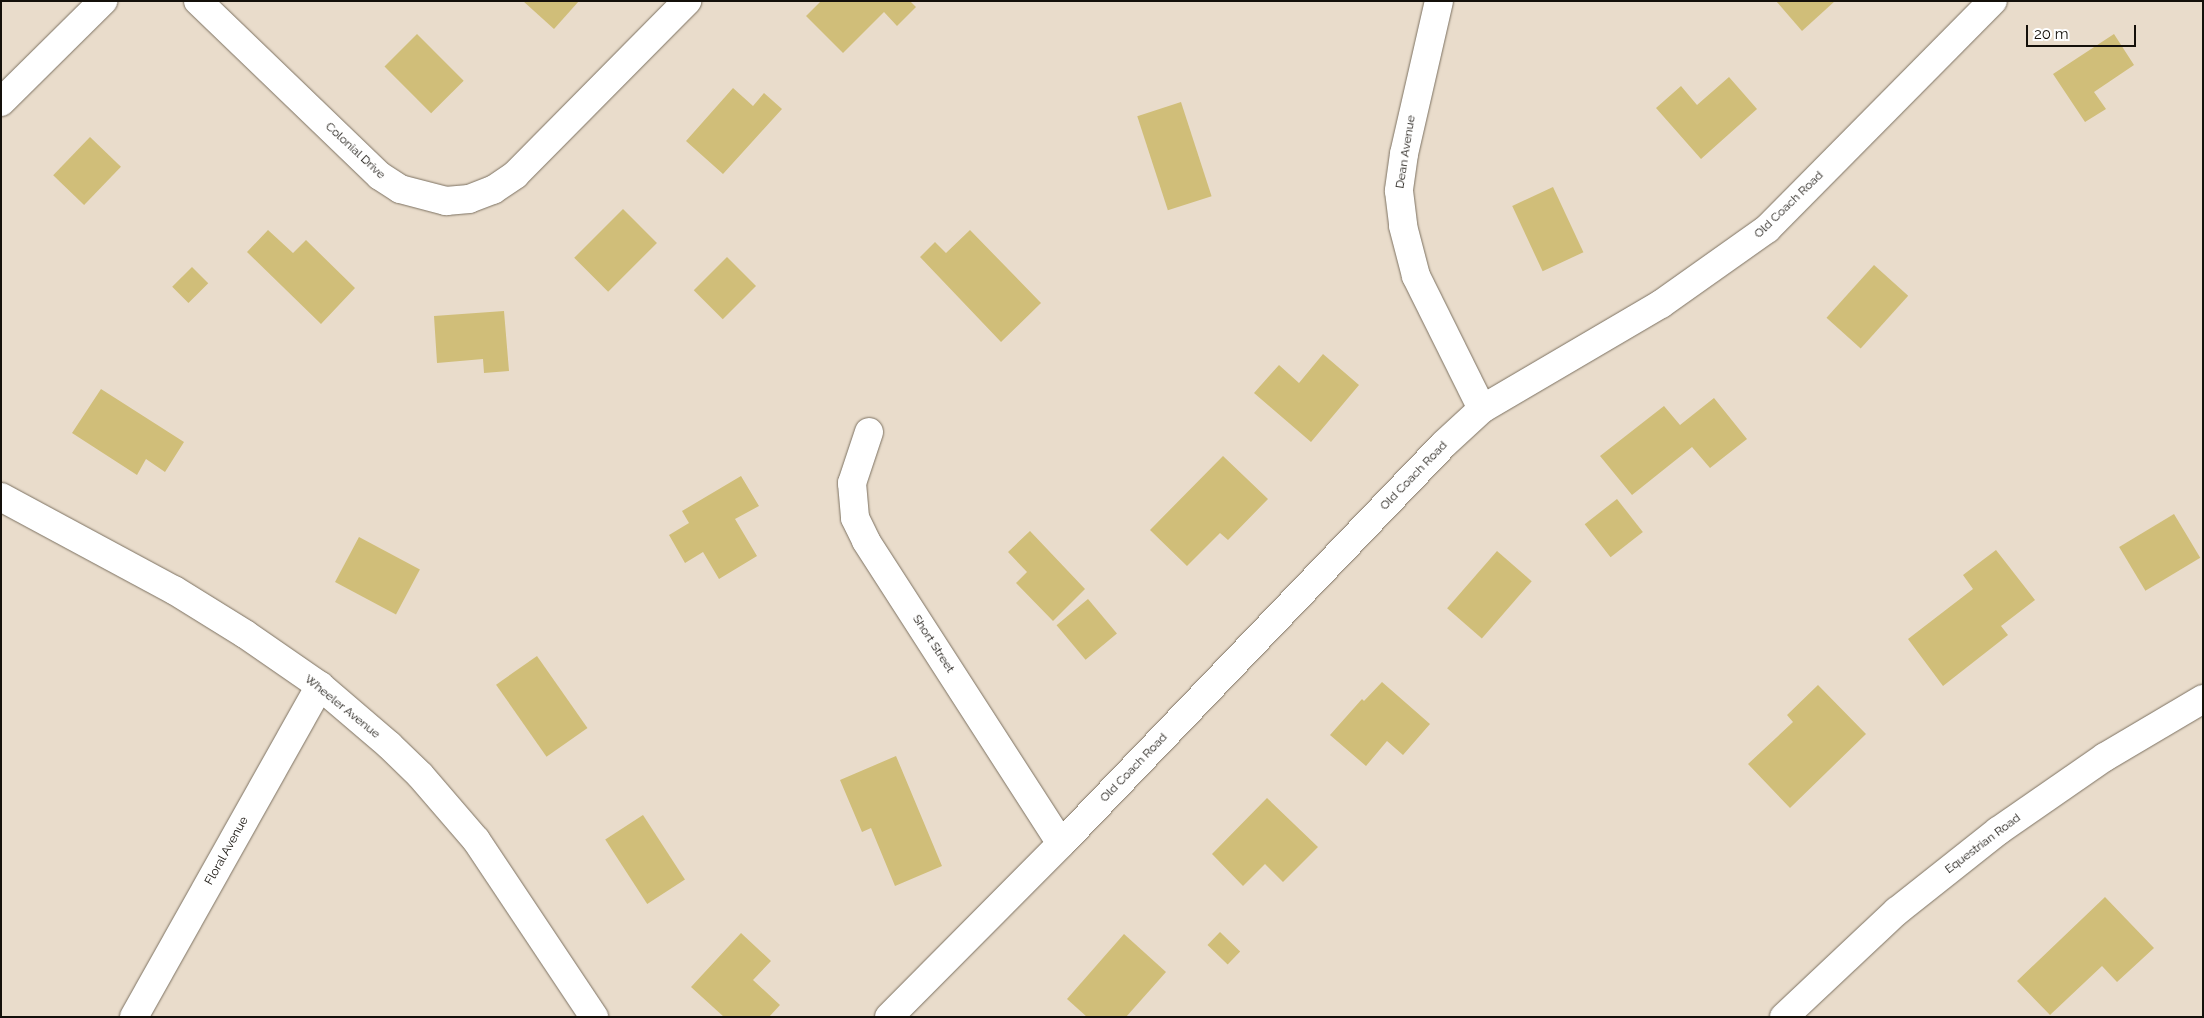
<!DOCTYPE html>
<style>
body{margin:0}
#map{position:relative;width:2204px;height:1018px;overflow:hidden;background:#e9dccb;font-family:Raleway,sans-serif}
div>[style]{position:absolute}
.building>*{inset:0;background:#d0be79;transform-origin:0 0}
.roads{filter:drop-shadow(0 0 1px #7c7161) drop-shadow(0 0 1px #7c7161)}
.minor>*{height:28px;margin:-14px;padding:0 14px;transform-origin:14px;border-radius:14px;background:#fff}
span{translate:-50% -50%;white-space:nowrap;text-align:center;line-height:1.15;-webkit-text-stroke:5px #fff;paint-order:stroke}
.street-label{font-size:12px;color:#14100a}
.frame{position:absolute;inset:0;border:2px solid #14100a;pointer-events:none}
.scale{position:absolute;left:2026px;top:25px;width:110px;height:22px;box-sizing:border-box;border:2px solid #14100a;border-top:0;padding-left:6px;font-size:15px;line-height:18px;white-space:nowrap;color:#14100a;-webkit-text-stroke:4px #fff;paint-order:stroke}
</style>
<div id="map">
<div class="building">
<div style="clip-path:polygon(523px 1px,579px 1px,554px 29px)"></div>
<div style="clip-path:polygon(821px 1px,910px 1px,916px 7px,897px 26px,884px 12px,843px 53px,806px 16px)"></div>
<div style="clip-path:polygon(1776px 1px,1835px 1px,1802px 31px)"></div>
<div style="left:417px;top:34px;width:66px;height:46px;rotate:45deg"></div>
<div style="clip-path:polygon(2114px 34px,2134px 65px,2094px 92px,2106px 109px,2085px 122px,2053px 74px)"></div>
<div style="clip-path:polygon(1729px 77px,1757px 109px,1701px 159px,1656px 108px,1681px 86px,1697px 105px)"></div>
<div style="clip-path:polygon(733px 88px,753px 106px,764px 93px,782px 109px,723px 174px,686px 141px)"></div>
<div style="left:1181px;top:102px;width:99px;height:46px;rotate:72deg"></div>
<div style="left:90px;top:137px;width:43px;height:53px;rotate:44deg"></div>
<div style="left:1553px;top:187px;width:72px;height:45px;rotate:65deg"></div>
<div style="left:623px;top:209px;width:48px;height:69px;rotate:45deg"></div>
<div style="clip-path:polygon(268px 230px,293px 253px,306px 240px,355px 288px,321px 324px,247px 252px)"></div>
<div style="clip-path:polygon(970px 230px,1041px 303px,1001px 342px,920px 257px,935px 242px,946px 253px)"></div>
<div style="left:727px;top:257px;width:41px;height:47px;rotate:45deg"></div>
<div style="left:1874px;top:265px;width:46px;height:71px;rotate:42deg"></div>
<div style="left:192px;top:267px;width:23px;height:28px;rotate:45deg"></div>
<div style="clip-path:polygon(504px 311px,509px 371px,484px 373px,483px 359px,437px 363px,434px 316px)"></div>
<div style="clip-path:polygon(1323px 354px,1359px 385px,1311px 442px,1254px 393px,1279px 365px,1299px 383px)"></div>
<div style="clip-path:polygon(101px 389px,184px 442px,165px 472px,146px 459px,137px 475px,72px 433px)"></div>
<div style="clip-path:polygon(1714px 398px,1747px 439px,1710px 468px,1692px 447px,1632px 495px,1600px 456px,1664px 406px,1680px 425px)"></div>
<div style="clip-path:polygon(1223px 456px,1268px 499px,1228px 540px,1220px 533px,1187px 566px,1150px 530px)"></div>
<div style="clip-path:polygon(741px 476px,759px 506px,735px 519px,757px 556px,719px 579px,703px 552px,685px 563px,669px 535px,689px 523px,682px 511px)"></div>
<div style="left:1617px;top:499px;width:42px;height:41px;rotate:52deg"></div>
<div style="left:2174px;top:514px;width:51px;height:64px;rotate:59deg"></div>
<div style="clip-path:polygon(1030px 531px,1085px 589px,1053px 621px,1016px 583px,1027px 572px,1008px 552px)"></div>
<div style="left:359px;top:537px;width:69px;height:51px;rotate:28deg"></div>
<div style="clip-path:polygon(1996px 550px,2035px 600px,2001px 626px,2008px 635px,1943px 686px,1908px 639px,1973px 589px,1963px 575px)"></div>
<div style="left:1497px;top:551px;width:46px;height:76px;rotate:41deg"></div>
<div style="left:1088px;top:599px;width:45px;height:41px;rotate:50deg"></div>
<div style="left:537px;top:656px;width:88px;height:50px;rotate:55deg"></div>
<div style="clip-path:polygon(1382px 682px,1430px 724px,1403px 755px,1387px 741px,1366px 766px,1330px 735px,1362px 699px,1364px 701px)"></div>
<div style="clip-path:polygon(1818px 685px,1866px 734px,1790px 808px,1748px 764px,1793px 722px,1787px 715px)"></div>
<div style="clip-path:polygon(896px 756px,942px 866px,895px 886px,871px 828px,862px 832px,840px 780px)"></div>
<div style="clip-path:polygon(1267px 798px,1318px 847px,1283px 882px,1265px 864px,1243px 886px,1212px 854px)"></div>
<div style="left:643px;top:815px;width:77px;height:45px;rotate:57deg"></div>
<div style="clip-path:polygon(2105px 897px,2154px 948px,2117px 982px,2102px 966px,2050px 1015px,2017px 981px)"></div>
<div style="left:1220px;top:932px;width:28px;height:18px;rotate:44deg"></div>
<div style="clip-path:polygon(741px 933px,771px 961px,753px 980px,780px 1005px,769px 1017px,724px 1017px,691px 987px)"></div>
<div style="clip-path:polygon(1124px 934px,1166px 972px,1126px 1017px,1087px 1017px,1067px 999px)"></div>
</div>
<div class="roads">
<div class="minor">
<div style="left:198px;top:1px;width:252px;rotate:43.9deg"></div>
<div style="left:380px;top:176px;width:24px;rotate:33deg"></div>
<div style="left:400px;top:189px;width:48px;rotate:14.6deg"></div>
<div style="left:446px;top:201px;width:23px;rotate:-5deg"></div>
<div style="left:469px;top:199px;width:26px;rotate:-21deg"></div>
<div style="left:493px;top:190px;width:27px;rotate:-34deg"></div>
<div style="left:515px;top:175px;width:245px;rotate:-45.3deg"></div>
<div style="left:1439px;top:1px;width:157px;rotate:102.9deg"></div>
<div style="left:1404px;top:154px;width:37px;rotate:98deg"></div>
<div style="left:1399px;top:191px;width:35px;rotate:83deg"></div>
<div style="left:1403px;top:226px;width:52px;rotate:75.4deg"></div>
<div style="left:1416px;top:276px;width:148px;rotate:63.6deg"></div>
<div style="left:1px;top:102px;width:144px;rotate:-44.7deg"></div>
<div style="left:869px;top:432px;width:54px;rotate:108.4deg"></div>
<div style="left:852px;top:483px;width:35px;rotate:85deg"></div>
<div style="left:855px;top:518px;width:25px;rotate:64deg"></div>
<div style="left:866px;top:541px;width:360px;rotate:57.2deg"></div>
<div style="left:1px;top:497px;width:196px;rotate:28.3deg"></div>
<div style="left:174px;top:590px;width:84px;rotate:31.8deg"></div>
<div style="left:245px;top:634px;width:91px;rotate:34.7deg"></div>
<div style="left:320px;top:686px;width:91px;rotate:40.5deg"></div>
<div style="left:389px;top:745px;width:43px;rotate:44.1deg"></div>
<div style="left:420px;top:775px;width:86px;rotate:49.3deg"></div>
<div style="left:476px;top:840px;width:213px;rotate:56.3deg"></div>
<div style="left:134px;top:1017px;width:380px;rotate:-60.7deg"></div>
<div style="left:889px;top:1017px;width:244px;rotate:-45.2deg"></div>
<div style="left:1061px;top:844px;width:554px;rotate:-46.24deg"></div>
<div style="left:1444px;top:444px;width:52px;rotate:-42.6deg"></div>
<div style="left:1482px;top:409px;width:208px;rotate:-30.4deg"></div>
<div style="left:1661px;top:304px;width:130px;rotate:-35.3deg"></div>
<div style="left:1767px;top:229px;width:321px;rotate:-45.3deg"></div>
<div style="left:1784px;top:1017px;width:155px;rotate:-43.2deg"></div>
<div style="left:1897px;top:911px;width:129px;rotate:-38.4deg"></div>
<div style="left:1998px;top:831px;width:130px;rotate:-34.7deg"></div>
<div style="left:2105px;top:757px;width:114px;rotate:-30.6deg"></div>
</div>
</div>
<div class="street-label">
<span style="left:355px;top:151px;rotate:43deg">Colonial Drive</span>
<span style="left:1406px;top:152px;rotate:-81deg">Dean Avenue</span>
<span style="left:1789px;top:205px;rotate:-44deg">Old Coach Road</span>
<span style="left:1414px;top:476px;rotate:-46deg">Old Coach Road</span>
<span style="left:933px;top:644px;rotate:57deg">Short Street</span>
<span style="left:342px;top:707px;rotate:39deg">Wheeler Avenue</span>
<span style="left:1134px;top:768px;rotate:-46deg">Old Coach Road</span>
<span style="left:1983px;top:844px;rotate:-37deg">Equestrian Road</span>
<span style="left:227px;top:851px;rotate:-61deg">Floral Avenue</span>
</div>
<div class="frame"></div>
<div class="scale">20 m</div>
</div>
